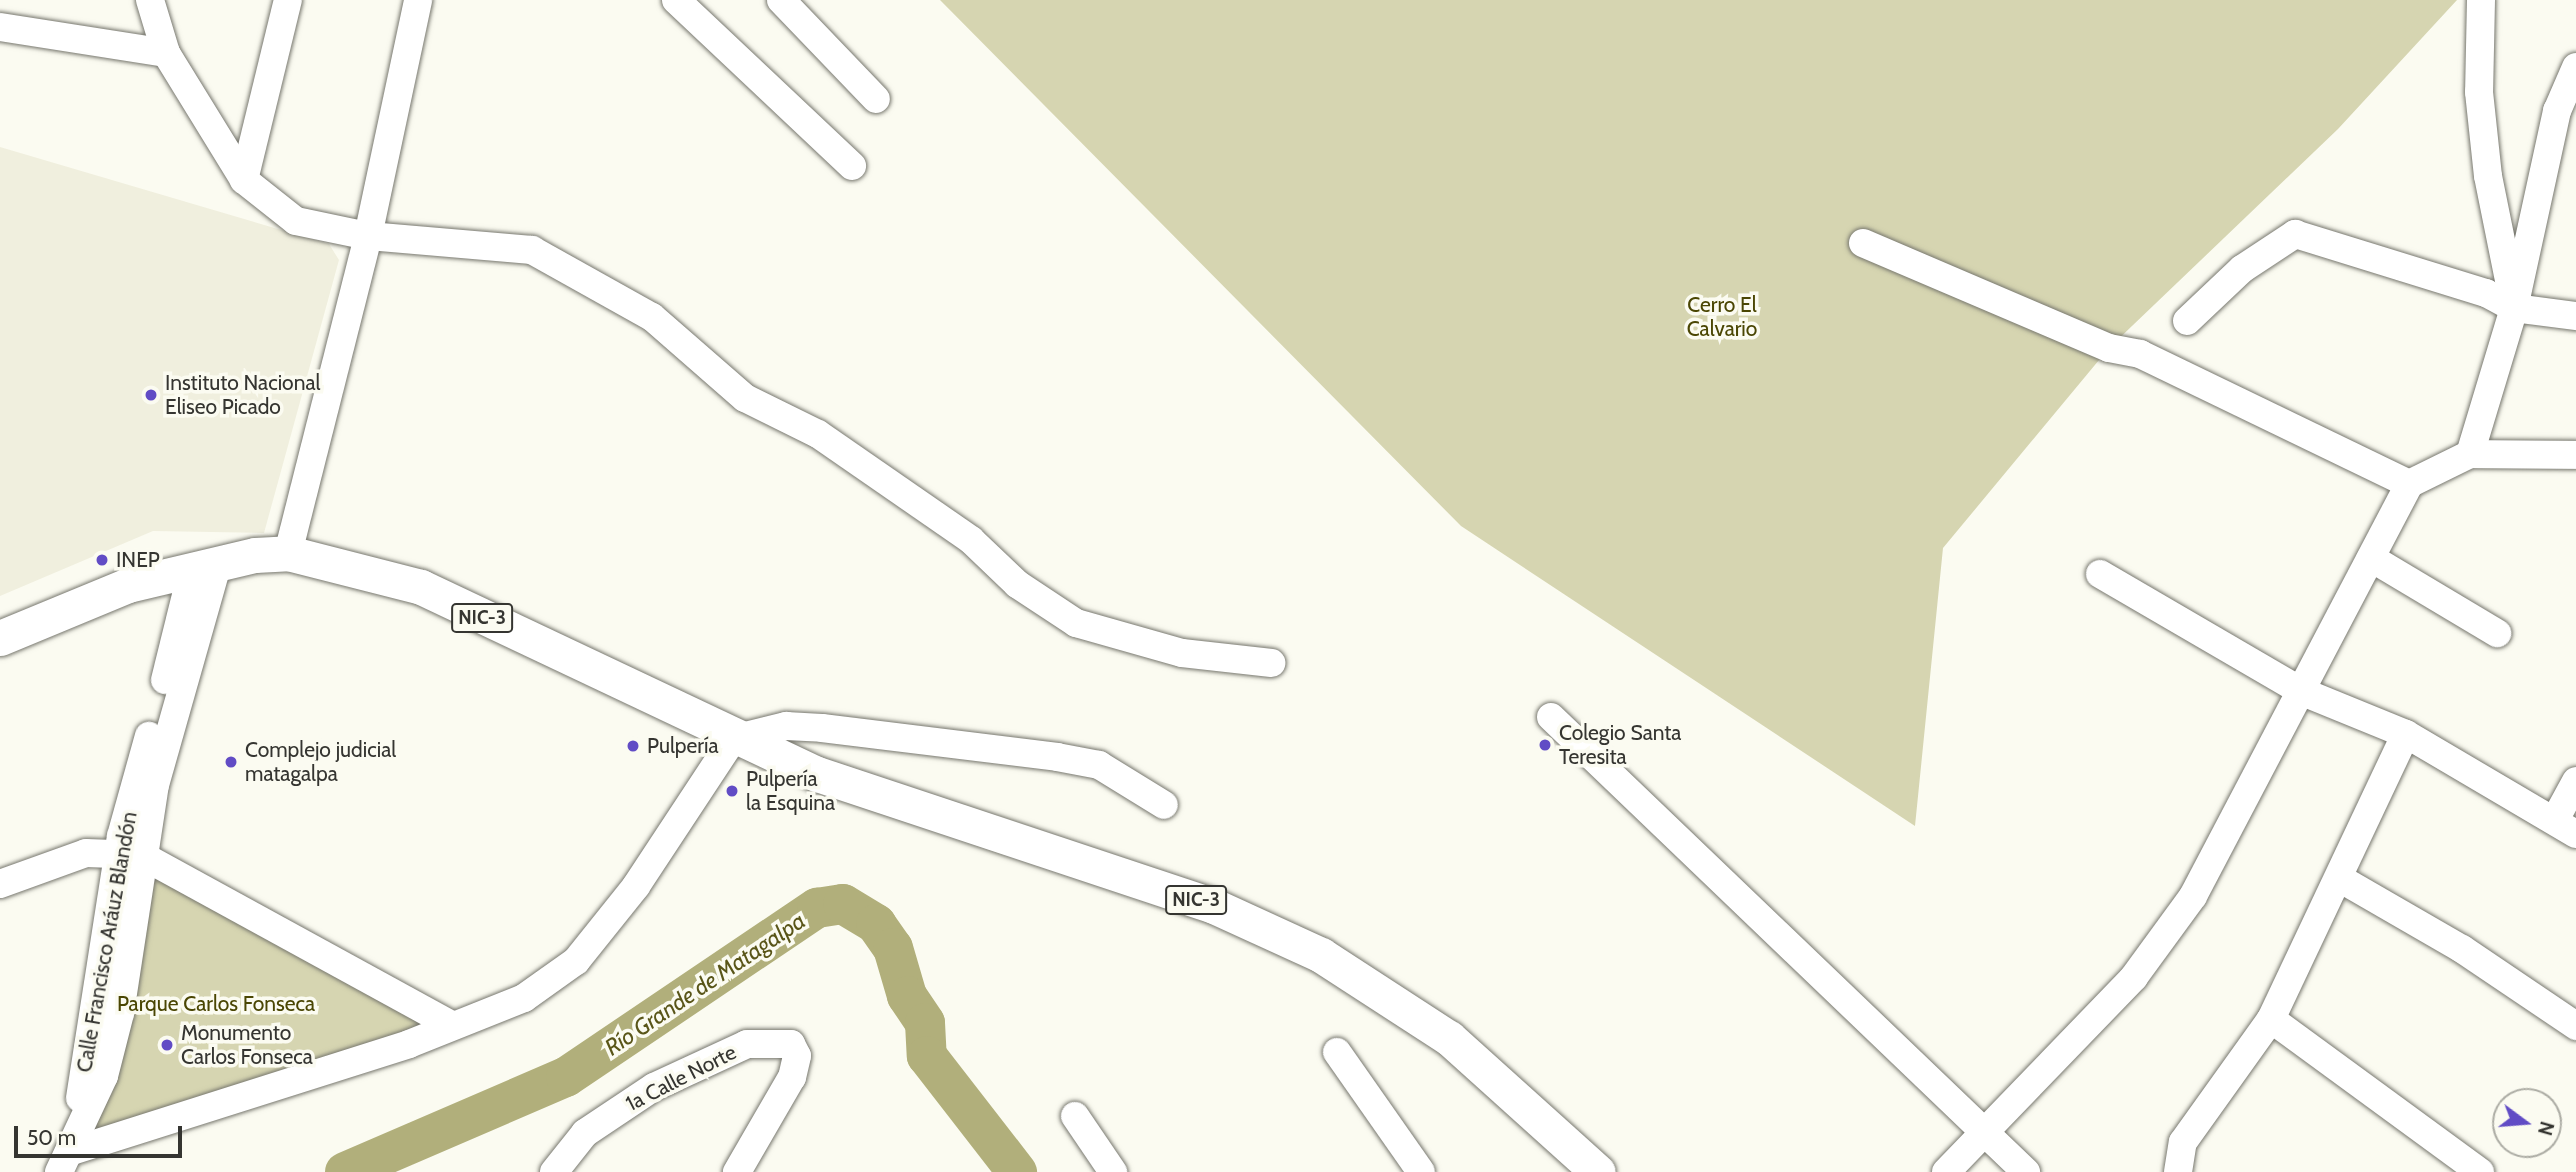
<!DOCTYPE html>
<meta charset="utf-8">
<style>
body{margin:0}
#map{position:relative;width:2576px;height:1172px;overflow:hidden;background:#fbfbf1;font-family:Cabin,sans-serif}
div>[style]{position:absolute}
.built>*{inset:0;background:#f0efde}
.green>*{inset:0;background:#d6d5b1}
.river>*{height:40px;margin:-20px;padding:0 20px;transform-origin:20px;border-radius:20px;background:#b1af7b}
.roads{filter:drop-shadow(0 0 2px #77776e) drop-shadow(0 0 2px #77776e)}
.minor>*{height:28px;margin:-14px;padding:0 14px;transform-origin:14px;border-radius:14px;background:#fff}
.major>*{height:35px;margin:-17.5px;padding:0 17.5px;transform-origin:17.5px;border-radius:17.5px;background:#fff}
.dots>*{width:19px;height:19px;translate:-50% -50%;box-sizing:border-box;border:4px solid #fbfbf1;border-radius:50%}
span{translate:-50% -50%;white-space:nowrap;text-align:center;line-height:1.15;-webkit-text-stroke:7px #fbfbf1;paint-order:stroke}
.shield-label span{padding:2px 5px;background:#fbfbf1;border:2px solid;border-radius:5px;-webkit-text-stroke-width:0}
.shield-label{font-size:19px;color:#353531;font-weight:700}
.park-label{font-size:21px;color:#4a4603}
.poi-label{font-size:21px;color:#353531}
.left{translate:0 -50%;text-align:left}
.street-label{font-size:21px;color:#353531}
.water-label{font-size:23px;color:#595518;font-style:italic}
.north{position:absolute;left:2492px;top:1088px;width:70px;height:70px;box-sizing:border-box;background:#fbfbf1;border:2px solid #acaca4;border-radius:50%;rotate:106deg;font-size:19px;font-weight:700;line-height:28px;text-align:center;color:#353531}
.north::after{content:'';display:block;margin:auto;width:24px;height:32px;background:#614cc5;clip-path:polygon(50% 0,100% 100%,50% 72%,0 100%)}
.scale{position:absolute;left:14px;top:1126px;width:168px;height:32px;box-sizing:border-box;border:4px solid #353531;border-top:0;padding-left:9px;font-size:21px;line-height:24px;white-space:nowrap;color:#353531;-webkit-text-stroke:5px #fbfbf1;paint-order:stroke}
</style>
<div id="map">
<div class="built">
<div style="clip-path:polygon(0 147px,329px 244px,339px 260px,264px 533px,153px 531px,0 596px)"></div>
</div>
<div class="green">
<div style="clip-path:polygon(940px 0,2457px 0,2338px 129px,2109px 348px,1943px 548px,1915px 826px,1461px 526px)"></div>
<div style="clip-path:polygon(141px 855px,451px 1025px,69px 1152px)"></div>
</div>
<div class="river">
<div style="left:345px;top:1172px;width:241px;rotate:-23.3deg"></div>
<div style="left:566px;top:1077px;width:303px;rotate:-34deg"></div>
<div style="left:817px;top:908px;width:26px;rotate:-9deg"></div>
<div style="left:843px;top:904px;width:39px;rotate:31deg"></div>
<div style="left:876px;top:924px;width:29px;rotate:55deg"></div>
<div style="left:893px;top:948px;width:50px;rotate:73.7deg"></div>
<div style="left:907px;top:996px;width:32px;rotate:56deg"></div>
<div style="left:925px;top:1023px;width:33px;rotate:87deg"></div>
<div style="left:927px;top:1056px;width:147px;rotate:52.2deg"></div>
</div>
<div class="roads">
<div class="minor">
<div style="left:150px;top:0;width:55px;rotate:73.2deg"></div>
<div style="left:166px;top:53px;width:149px;rotate:58.4deg"></div>
<div style="left:244px;top:180px;width:66px;rotate:38.3deg"></div>
<div style="left:296px;top:221px;width:74px;rotate:11.8deg"></div>
<div style="left:368px;top:236px;width:165px;rotate:4.9deg"></div>
<div style="left:532px;top:250px;width:137px;rotate:29.2deg"></div>
<div style="left:652px;top:317px;width:123px;rotate:41.1deg"></div>
<div style="left:745px;top:398px;width:81px;rotate:26.3deg"></div>
<div style="left:818px;top:434px;width:186px;rotate:34.7deg"></div>
<div style="left:971px;top:540px;width:64px;rotate:43.7deg"></div>
<div style="left:1017px;top:584px;width:71px;rotate:33.5deg"></div>
<div style="left:1076px;top:623px;width:110px;rotate:15.8deg"></div>
<div style="left:1182px;top:653px;width:90px;rotate:6.4deg"></div>
<div style="left:676px;top:0;width:242px;rotate:43.3deg"></div>
<div style="left:781px;top:0;width:137px;rotate:46.2deg"></div>
<div style="left:2481px;top:0;width:92px;rotate:91.2deg"></div>
<div style="left:2479px;top:92px;width:84px;rotate:83.9deg"></div>
<div style="left:2488px;top:176px;width:121px;rotate:78.6deg"></div>
<div style="left:0;top:27px;width:168px;rotate:8.9deg"></div>
<div style="left:244px;top:180px;width:185px;rotate:-76.3deg"></div>
<div style="left:1863px;top:243px;width:267px;rotate:23.1deg"></div>
<div style="left:2109px;top:348px;width:32px;rotate:11deg"></div>
<div style="left:2140px;top:354px;width:299px;rotate:25.8deg"></div>
<div style="left:2187px;top:321px;width:76px;rotate:-43.4deg"></div>
<div style="left:2242px;top:269px;width:64px;rotate:-33.4deg"></div>
<div style="left:2295px;top:234px;width:200px;rotate:17.2deg"></div>
<div style="left:2486px;top:293px;width:32px;rotate:28deg"></div>
<div style="left:2514px;top:308px;width:63px;rotate:7.4deg"></div>
<div style="left:2470px;top:454px;width:106px;rotate:0.5deg"></div>
<div style="left:288px;top:553px;width:327px;rotate:-75.8deg"></div>
<div style="left:368px;top:236px;width:241px;rotate:-78deg"></div>
<div style="left:2371px;top:558px;width:147px;rotate:30.8deg"></div>
<div style="left:2100px;top:574px;width:235px;rotate:30.2deg"></div>
<div style="left:2303px;top:692px;width:111px;rotate:22.2deg"></div>
<div style="left:2406px;top:734px;width:197px;rotate:30.5deg"></div>
<div style="left:165px;top:680px;width:112px;rotate:-76.1deg"></div>
<div style="left:1551px;top:717px;width:658px;rotate:43.77deg"></div>
<div style="left:2556px;top:818px;width:42px;rotate:-61.6deg"></div>
<div style="left:2339px;top:878px;width:142px;rotate:30deg"></div>
<div style="left:2462px;top:949px;width:138px;rotate:34deg"></div>
<div style="left:0;top:884px;width:91px;rotate:-19.8deg"></div>
<div style="left:86px;top:853px;width:55px;rotate:2.1deg"></div>
<div style="left:141px;top:855px;width:354px;rotate:28.7deg"></div>
<div style="left:2271px;top:1019px;width:259px;rotate:36.2deg"></div>
<div style="left:1337px;top:1052px;width:146px;rotate:55deg"></div>
<div style="left:80px;top:1098px;width:265px;rotate:-81.1deg"></div>
<div style="left:121px;top:836px;width:104px;rotate:-74.4deg"></div>
<div style="left:1075px;top:1116px;width:68px;rotate:55.8deg"></div>
<div style="left:69px;top:1152px;width:357px;rotate:-17.6deg"></div>
<div style="left:409px;top:1044px;width:124px;rotate:-21.8deg"></div>
<div style="left:524px;top:998px;width:64px;rotate:-35.4deg"></div>
<div style="left:576px;top:961px;width:96px;rotate:-51.3deg"></div>
<div style="left:636px;top:886px;width:176px;rotate:-56.6deg"></div>
<div style="left:733px;top:739px;width:55px;rotate:-13.8deg"></div>
<div style="left:786px;top:726px;width:36px;rotate:3deg"></div>
<div style="left:822px;top:728px;width:237px;rotate:7deg"></div>
<div style="left:1057px;top:757px;width:43px;rotate:10.8deg"></div>
<div style="left:1099px;top:765px;width:76px;rotate:31.6deg"></div>
<div style="left:59px;top:1172px;width:106px;rotate:-64.9deg"></div>
<div style="left:104px;top:1076px;width:65px;rotate:-75.7deg"></div>
<div style="left:120px;top:1013px;width:231px;rotate:-81.3deg"></div>
<div style="left:155px;top:785px;width:228px;rotate:-74.2deg"></div>
<div style="left:554px;top:1172px;width:50px;rotate:-51.5deg"></div>
<div style="left:585px;top:1133px;width:83px;rotate:-33.7deg"></div>
<div style="left:654px;top:1087px;width:102px;rotate:-24.8deg"></div>
<div style="left:747px;top:1044px;width:44px"></div>
<div style="left:791px;top:1044px;width:13px;rotate:63deg"></div>
<div style="left:797px;top:1056px;width:22px;rotate:103deg"></div>
<div style="left:792px;top:1077px;width:110px;rotate:120.1deg"></div>
<div style="left:1946px;top:1172px;width:271px;rotate:-46deg"></div>
<div style="left:2134px;top:977px;width:100px;rotate:-53.9deg"></div>
<div style="left:2193px;top:896px;width:465px;rotate:-62.3deg"></div>
<div style="left:2409px;top:484px;width:68px;rotate:-26.2deg"></div>
<div style="left:2470px;top:454px;width:152px;rotate:-73.2deg"></div>
<div style="left:2514px;top:308px;width:202px;rotate:-77.7deg"></div>
<div style="left:2557px;top:111px;width:48px;rotate:-66.6deg"></div>
<div style="left:2178px;top:1172px;width:30px;rotate:-81deg"></div>
<div style="left:2183px;top:1142px;width:151px;rotate:-54.4deg"></div>
<div style="left:2271px;top:1019px;width:315px;rotate:-64.7deg"></div>
</div>
<div class="major">
<div style="left:0;top:638px;width:139px;rotate:-22.5deg"></div>
<div style="left:128px;top:585px;width:130px;rotate:-13.3deg"></div>
<div style="left:255px;top:555px;width:33px;rotate:-3deg"></div>
<div style="left:288px;top:553px;width:137px;rotate:14.3deg"></div>
<div style="left:421px;top:587px;width:438px;rotate:25.3deg"></div>
<div style="left:817px;top:774px;width:418px;rotate:18.4deg"></div>
<div style="left:1214px;top:906px;width:118px;rotate:24.6deg"></div>
<div style="left:1321px;top:955px;width:153px;rotate:33deg"></div>
<div style="left:1449px;top:1038px;width:200px;rotate:42deg"></div>
</div>
</div>
<div class="dots">
<div style="left:151px;top:395px;background:#614cc5"></div>
<div style="left:102px;top:560px;background:#614cc5"></div>
<div style="left:1545px;top:745px;background:#614cc5"></div>
<div style="left:633px;top:746px;background:#614cc5"></div>
<div style="left:231px;top:762px;background:#614cc5"></div>
<div style="left:732px;top:791px;background:#614cc5"></div>
<div style="left:167px;top:1045px;background:#614cc5"></div>
</div>
<div class="shield-label">
<span style="left:482px;top:618px">NIC-3</span>
<span style="left:1196px;top:900px">NIC-3</span>
</div>
<div class="park-label">
<span style="left:1722px;top:317px">Cerro El<br>Calvario</span>
<span style="left:216px;top:1004px">Parque Carlos Fonseca</span>
</div>
<div class="poi-label">
<span class="left" style="left:165px;top:395px">Instituto Nacional<br>Eliseo Picado</span>
<span class="left" style="left:116px;top:560px">INEP</span>
<span class="left" style="left:1559px;top:745px">Colegio Santa<br>Teresita</span>
<span class="left" style="left:647px;top:746px">Pulpería</span>
<span class="left" style="left:245px;top:762px">Complejo judicial<br>matagalpa</span>
<span class="left" style="left:746px;top:791px">Pulpería<br>la Esquina</span>
<span class="left" style="left:181px;top:1045px">Monumento<br>Carlos Fonseca</span>
</div>
<div class="street-label">
<span style="left:107px;top:942px;rotate:-80deg">Calle Francisco Aráuz Blandón</span>
<span style="left:681px;top:1078px;rotate:-27deg">1a Calle Norte</span>
</div>
<div class="water-label">
<span style="left:705px;top:984px;rotate:-34deg">Río Grande de Matagalpa</span>
</div>
<div class="north">N</div>
<div class="scale">50 m</div>
</div>
